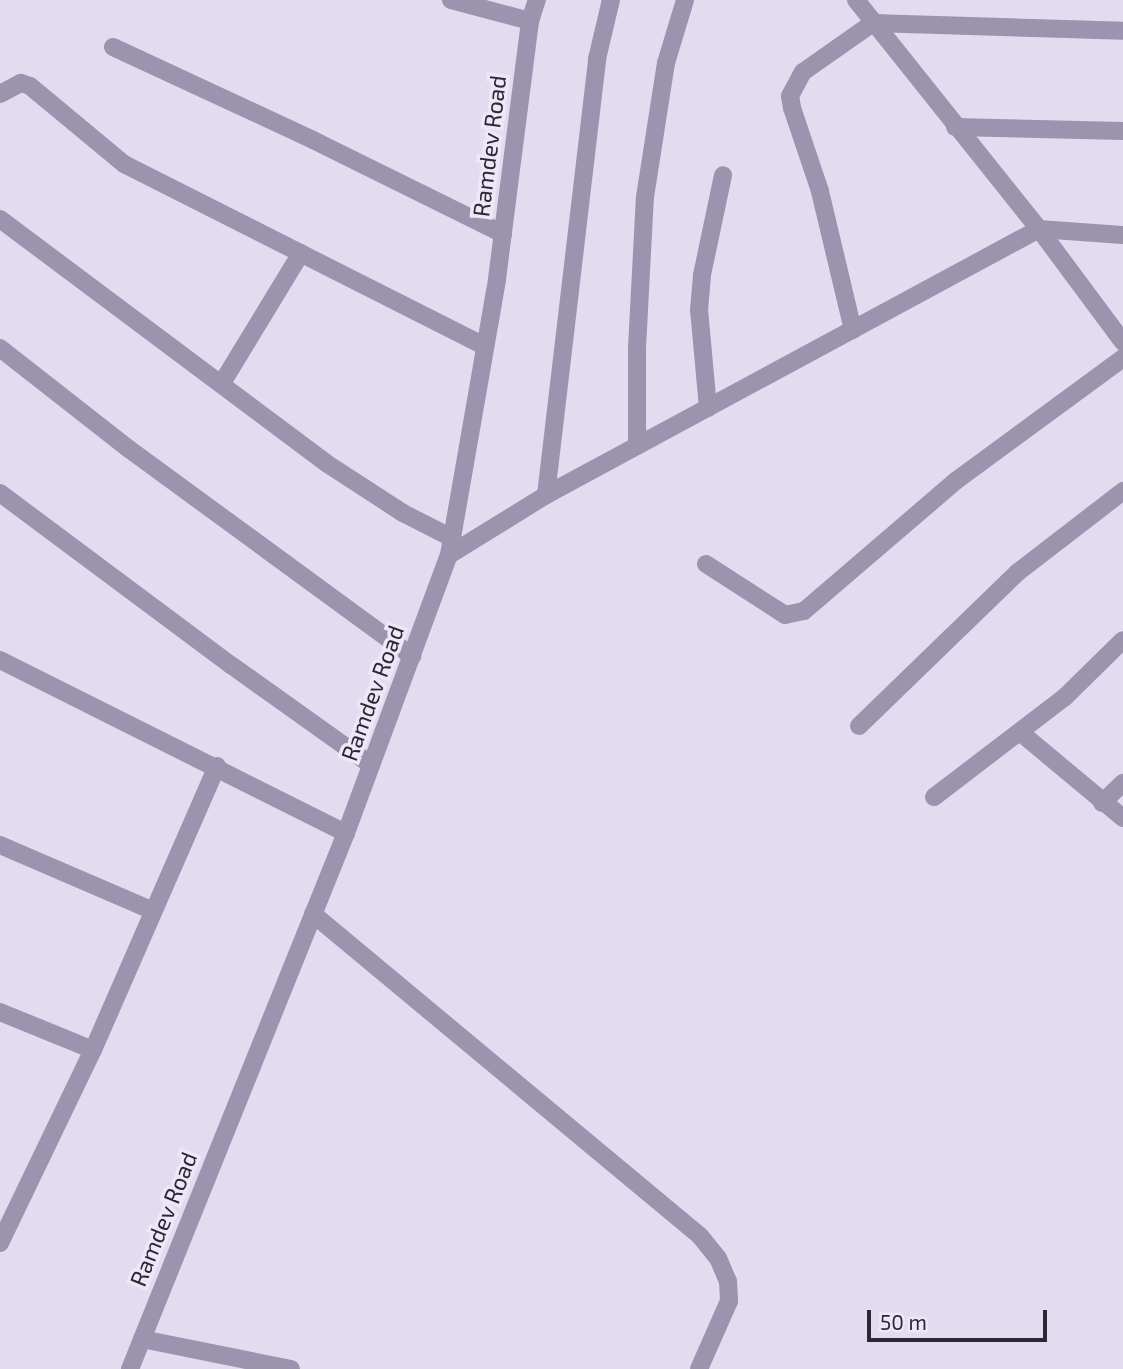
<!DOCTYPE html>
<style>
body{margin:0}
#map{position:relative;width:1123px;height:1369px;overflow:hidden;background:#e3dbef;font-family:"Exo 2",sans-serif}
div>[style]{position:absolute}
.street>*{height:18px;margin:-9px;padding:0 9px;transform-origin:9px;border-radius:9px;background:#9b94ae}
span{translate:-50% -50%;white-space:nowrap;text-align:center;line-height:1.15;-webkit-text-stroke:7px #ede7f7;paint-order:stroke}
.street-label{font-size:23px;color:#2a2833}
.scale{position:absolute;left:867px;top:1310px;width:180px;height:32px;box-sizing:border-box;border:4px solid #2a2833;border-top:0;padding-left:9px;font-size:21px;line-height:24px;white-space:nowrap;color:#2a2833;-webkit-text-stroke:5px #ede7f7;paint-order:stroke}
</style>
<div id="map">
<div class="street">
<div style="left:451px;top:0;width:82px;rotate:14.9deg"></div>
<div style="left:856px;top:0;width:293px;rotate:51.4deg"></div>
<div style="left:1039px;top:229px;width:141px;rotate:53.4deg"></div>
<div style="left:113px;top:47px;width:221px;rotate:24.9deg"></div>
<div style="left:313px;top:140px;width:212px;rotate:26.3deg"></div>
<div style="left:0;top:94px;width:24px;rotate:-28deg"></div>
<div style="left:21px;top:83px;width:9px;rotate:18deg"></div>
<div style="left:30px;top:86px;width:122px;rotate:39.7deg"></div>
<div style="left:124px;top:164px;width:404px;rotate:26.8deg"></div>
<div style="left:955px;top:127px;width:168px;rotate:1.4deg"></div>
<div style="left:0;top:219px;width:407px;rotate:36.8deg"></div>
<div style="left:326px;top:463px;width:92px;rotate:33deg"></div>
<div style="left:403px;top:513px;width:55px;rotate:27deg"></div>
<div style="left:853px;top:330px;width:143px;rotate:-103.4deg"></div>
<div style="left:820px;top:191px;width:88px;rotate:-108.6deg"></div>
<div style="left:792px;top:108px;width:12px;rotate:-99deg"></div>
<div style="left:790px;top:96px;width:27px;rotate:-62deg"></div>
<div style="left:803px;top:72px;width:85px;rotate:-35deg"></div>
<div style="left:873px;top:23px;width:250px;rotate:1.8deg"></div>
<div style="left:0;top:348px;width:164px;rotate:38.1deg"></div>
<div style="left:129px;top:449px;width:351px;rotate:36.2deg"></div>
<div style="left:222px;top:383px;width:152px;rotate:-58.7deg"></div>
<div style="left:708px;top:408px;width:98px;rotate:-95.2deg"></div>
<div style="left:699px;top:310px;width:35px;rotate:-85deg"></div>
<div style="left:702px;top:275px;width:102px;rotate:-78.1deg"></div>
<div style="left:637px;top:446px;width:98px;rotate:-90deg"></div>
<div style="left:637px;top:348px;width:151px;rotate:-87deg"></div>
<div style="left:645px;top:197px;width:136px;rotate:-81.1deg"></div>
<div style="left:666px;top:63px;width:66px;rotate:-73.2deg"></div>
<div style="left:0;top:493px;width:288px;rotate:36.7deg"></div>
<div style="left:231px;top:665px;width:172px;rotate:35.5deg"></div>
<div style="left:546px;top:495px;width:439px;rotate:-83.3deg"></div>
<div style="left:597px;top:59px;width:61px;rotate:-76.7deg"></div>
<div style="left:449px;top:555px;width:114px;rotate:-31.7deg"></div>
<div style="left:546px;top:495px;width:560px;rotate:-28.35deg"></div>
<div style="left:1039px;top:229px;width:84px;rotate:4.1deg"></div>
<div style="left:706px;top:564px;width:94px;rotate:32.8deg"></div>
<div style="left:785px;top:615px;width:19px;rotate:-12deg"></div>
<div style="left:804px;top:611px;width:201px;rotate:-40.6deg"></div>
<div style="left:957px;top:480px;width:206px;rotate:-36.3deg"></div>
<div style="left:0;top:660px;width:387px;rotate:26.6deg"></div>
<div style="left:859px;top:726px;width:221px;rotate:-44.1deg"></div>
<div style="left:1018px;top:572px;width:133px;rotate:-37.6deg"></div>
<div style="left:1021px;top:733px;width:133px;rotate:39.8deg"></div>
<div style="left:934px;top:797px;width:165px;rotate:-37.4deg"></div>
<div style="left:1065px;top:697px;width:81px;rotate:-44.5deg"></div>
<div style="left:1102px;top:803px;width:29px;rotate:-44deg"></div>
<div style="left:0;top:845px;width:167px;rotate:23.3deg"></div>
<div style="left:313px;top:914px;width:503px;rotate:39.76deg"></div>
<div style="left:700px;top:1236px;width:28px;rotate:51deg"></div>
<div style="left:718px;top:1258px;width:25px;rotate:67deg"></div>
<div style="left:728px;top:1281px;width:20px;rotate:87deg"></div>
<div style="left:729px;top:1301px;width:74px;rotate:113.8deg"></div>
<div style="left:0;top:1012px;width:100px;rotate:22.2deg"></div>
<div style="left:0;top:1243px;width:214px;rotate:-64.3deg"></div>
<div style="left:93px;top:1050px;width:310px;rotate:-66.4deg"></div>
<div style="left:142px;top:1339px;width:152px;rotate:11.4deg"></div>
<div style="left:130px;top:1369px;width:578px;rotate:-68.05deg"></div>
<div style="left:346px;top:833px;width:296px;rotate:-69.7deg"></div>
<div style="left:449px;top:555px;width:280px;rotate:-80.1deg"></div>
<div style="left:497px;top:279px;width:260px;rotate:-82.7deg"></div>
<div style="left:530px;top:21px;width:22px;rotate:-72deg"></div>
</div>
<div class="street-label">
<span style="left:489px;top:146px;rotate:-83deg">Ramdev Road</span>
<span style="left:372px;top:693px;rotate:-70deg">Ramdev Road</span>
<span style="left:163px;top:1219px;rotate:-68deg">Ramdev Road</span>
</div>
<div class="scale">50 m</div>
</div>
